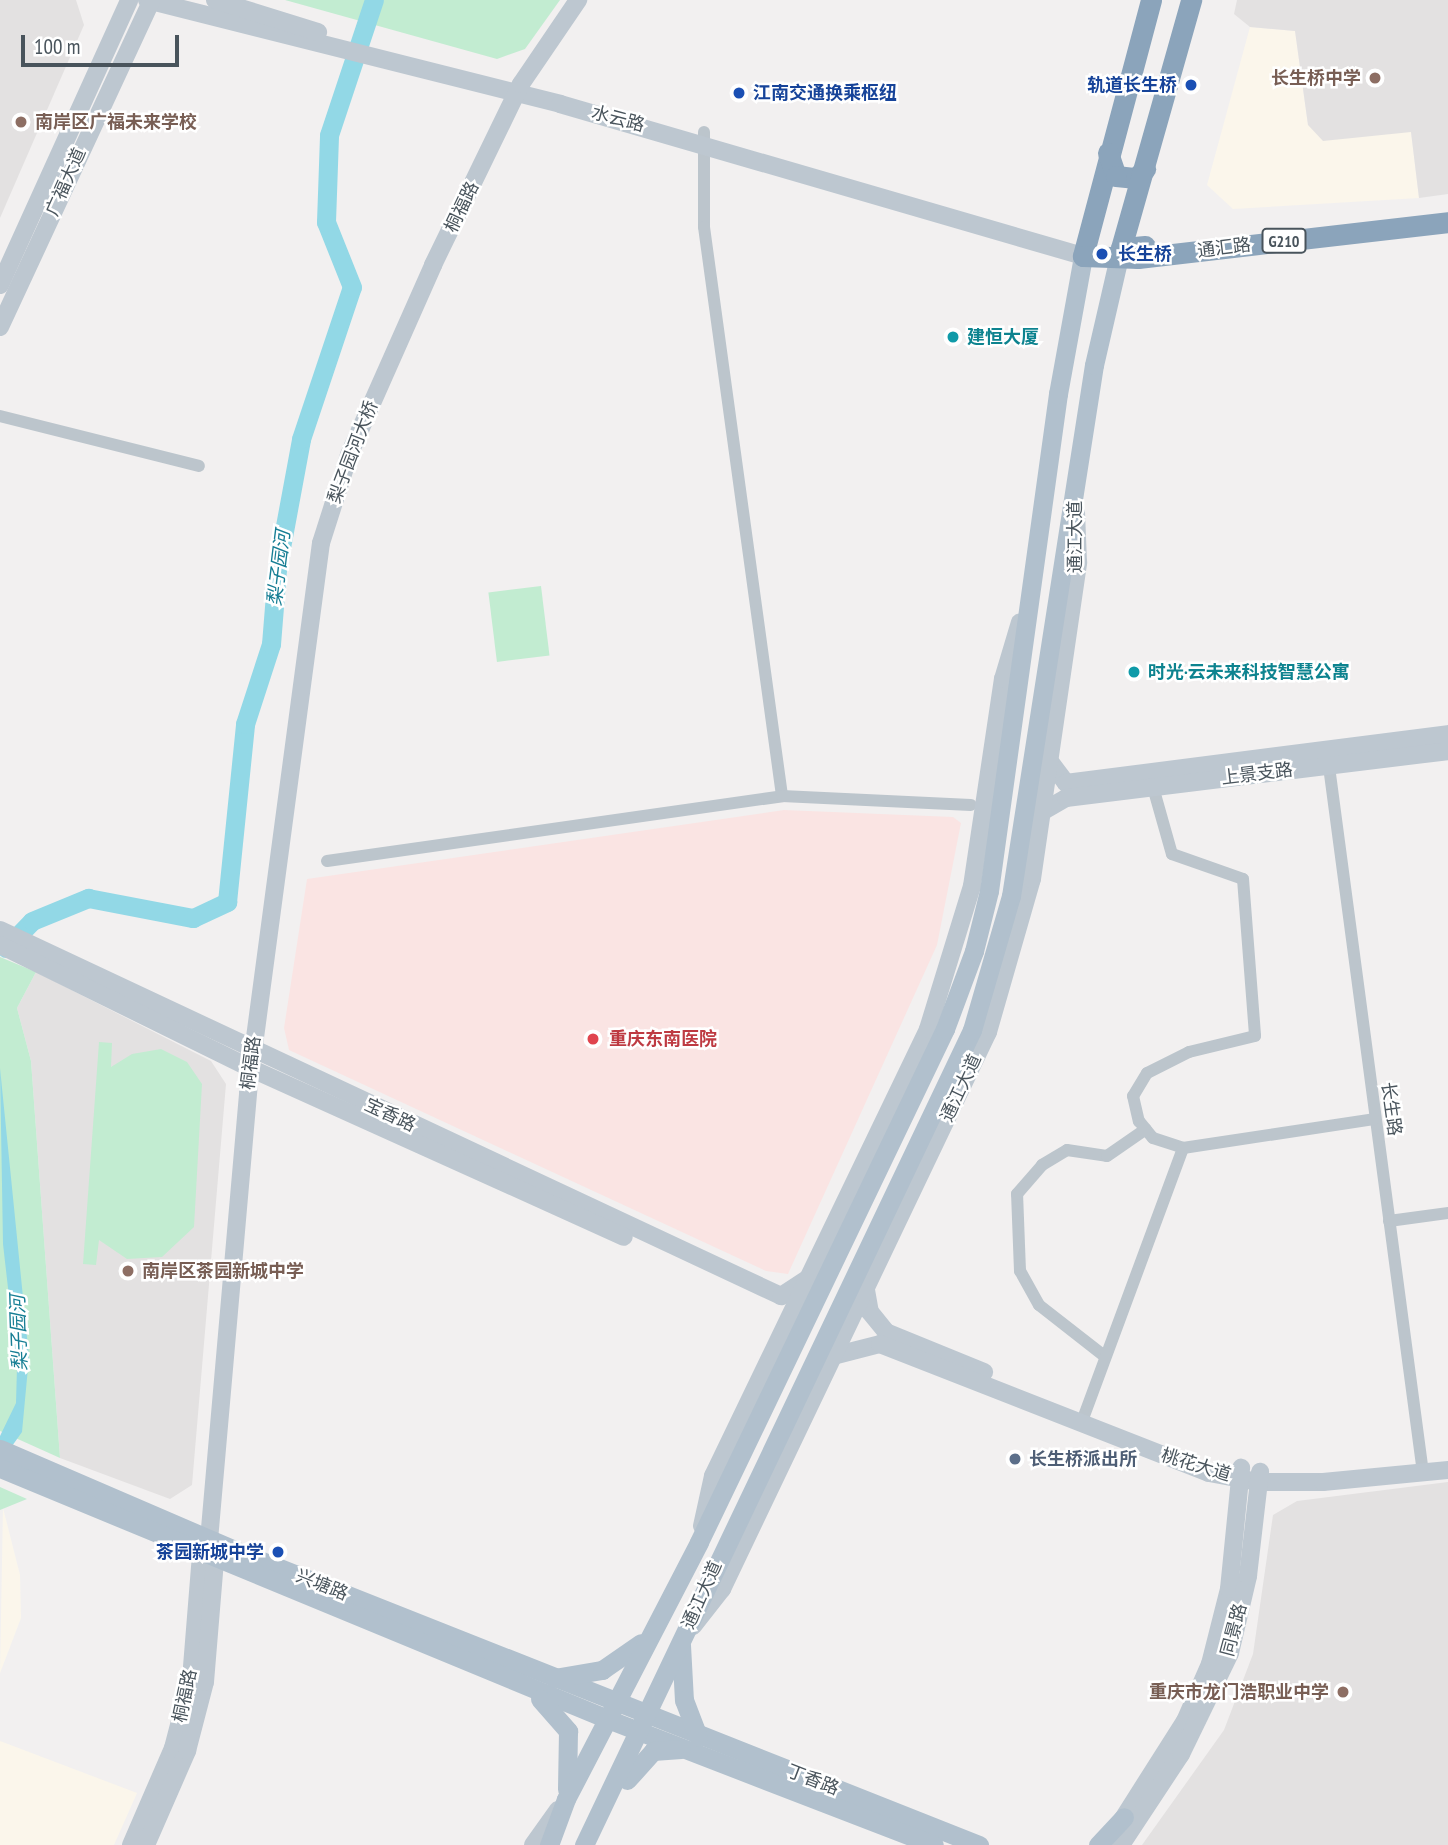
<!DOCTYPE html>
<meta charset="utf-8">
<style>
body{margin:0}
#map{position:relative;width:1448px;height:1845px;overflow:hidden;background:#f2f0f0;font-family:"PT Sans Narrow","Noto Sans SC",sans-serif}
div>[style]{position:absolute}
.commercial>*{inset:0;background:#fbf6eb}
.education>*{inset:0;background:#e3e1e1}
.medical>*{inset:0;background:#fae4e3}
.green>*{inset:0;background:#c2ecd1;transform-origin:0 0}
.water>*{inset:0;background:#92d8e6}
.river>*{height:19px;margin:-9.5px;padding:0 9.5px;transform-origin:9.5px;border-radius:9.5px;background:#92d8e6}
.street>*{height:12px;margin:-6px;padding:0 6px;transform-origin:6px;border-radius:6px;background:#bcc5cc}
.secondary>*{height:18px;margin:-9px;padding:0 9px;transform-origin:9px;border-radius:9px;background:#bdc7d0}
.primary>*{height:19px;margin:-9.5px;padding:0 9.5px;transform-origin:9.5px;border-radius:9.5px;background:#b1c0cd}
.highway>*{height:21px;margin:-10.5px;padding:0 10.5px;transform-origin:10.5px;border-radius:10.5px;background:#8ba4bb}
.dots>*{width:19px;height:19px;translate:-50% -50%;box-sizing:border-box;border:4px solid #fff;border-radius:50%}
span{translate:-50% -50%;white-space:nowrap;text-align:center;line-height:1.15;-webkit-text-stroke:5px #fff;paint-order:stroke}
.shield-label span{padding:2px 5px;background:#fff;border:2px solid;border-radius:5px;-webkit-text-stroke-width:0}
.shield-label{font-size:16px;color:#49545c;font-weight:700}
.education-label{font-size:18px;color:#785e54;font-weight:700}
.right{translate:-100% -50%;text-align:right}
.left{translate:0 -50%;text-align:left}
.transit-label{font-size:18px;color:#164399;font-weight:700}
.street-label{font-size:18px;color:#49545c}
.culture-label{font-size:18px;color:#0d838f;font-weight:700}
.health-label{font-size:18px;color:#be3a42;font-weight:700}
.service-label{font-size:18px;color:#4e5e75;font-weight:700}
.water-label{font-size:19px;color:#167e94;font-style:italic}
.scale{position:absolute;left:21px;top:35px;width:158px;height:32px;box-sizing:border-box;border:4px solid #49545c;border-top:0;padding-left:9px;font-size:21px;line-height:24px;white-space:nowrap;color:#49545c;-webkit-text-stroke:5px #fff;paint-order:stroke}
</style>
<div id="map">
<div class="commercial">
<div style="clip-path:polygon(1250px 27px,1295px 31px,1308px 125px,1411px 132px,1419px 198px,1233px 209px,1207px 185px)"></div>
<div style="clip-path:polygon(3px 1508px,20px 1575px,21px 1618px,0 1673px)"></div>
<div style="clip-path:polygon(0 1741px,137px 1793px,114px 1845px,0 1845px)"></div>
</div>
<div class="education">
<div style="clip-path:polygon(0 0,76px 0,84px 25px,0 218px)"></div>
<div style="clip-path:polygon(1237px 0,1448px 0,1448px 194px,1419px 198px,1411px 132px,1323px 141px,1308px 125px,1295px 31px,1250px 27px,1234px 14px)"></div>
<div style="clip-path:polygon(36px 972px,211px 1061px,226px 1084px,192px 1485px,170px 1499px,60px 1458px,31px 1061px,17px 1008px)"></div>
<div style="clip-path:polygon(1448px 1482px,1448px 1845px,1142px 1845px,1224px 1730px,1253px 1654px,1273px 1515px,1297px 1501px)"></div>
</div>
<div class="medical">
<div style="clip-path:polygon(784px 810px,953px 817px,961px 823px,937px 945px,788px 1274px,766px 1271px,289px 1050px,284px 1028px,307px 879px)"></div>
</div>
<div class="green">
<div style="clip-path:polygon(285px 0,560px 0,525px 49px,497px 59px)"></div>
<div style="left:541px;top:586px;width:70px;height:53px;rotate:83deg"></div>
<div style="clip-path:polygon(0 957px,36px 972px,17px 1008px,31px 1061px,60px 1458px,0 1431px)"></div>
<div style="clip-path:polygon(99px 1042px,112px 1043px,111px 1067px,132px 1054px,161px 1049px,187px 1062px,202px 1084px,194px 1227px,162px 1257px,127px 1259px,99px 1240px,96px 1265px,83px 1264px)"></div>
<div style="clip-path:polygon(0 1486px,0 1487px,27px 1499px,0 1510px)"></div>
</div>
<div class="water">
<div style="clip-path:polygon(0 1068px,29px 1357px,22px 1432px,0 1463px,0 1436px,16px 1403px,17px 1367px,3px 1244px)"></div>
</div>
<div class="river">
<div style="left:6px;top:948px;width:37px;rotate:-46deg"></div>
<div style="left:32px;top:921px;width:61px;rotate:-22.3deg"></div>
<div style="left:88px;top:898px;width:107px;rotate:10.8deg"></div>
<div style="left:193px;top:918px;width:38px;rotate:-25deg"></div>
<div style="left:227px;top:902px;width:179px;rotate:-84.2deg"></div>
<div style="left:245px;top:724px;width:84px;rotate:-72deg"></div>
<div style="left:271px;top:644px;width:75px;rotate:-85.4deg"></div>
<div style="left:277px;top:569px;width:132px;rotate:-79.5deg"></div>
<div style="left:301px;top:439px;width:160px;rotate:-71.5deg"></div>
<div style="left:352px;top:287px;width:70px;rotate:-111.8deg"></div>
<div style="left:326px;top:222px;width:87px;rotate:-88deg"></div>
<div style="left:329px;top:135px;width:142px;rotate:-71.6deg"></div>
</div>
<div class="street">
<div style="left:704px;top:132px;width:95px;rotate:90deg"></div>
<div style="left:704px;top:227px;width:574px;rotate:82.19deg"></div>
<div style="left:0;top:416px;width:205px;rotate:14.1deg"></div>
<div style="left:1328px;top:759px;width:720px;rotate:82.42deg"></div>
<div style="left:1151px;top:780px;width:77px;rotate:74.2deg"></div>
<div style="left:1172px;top:854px;width:75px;rotate:19.4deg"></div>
<div style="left:1243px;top:879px;width:157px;rotate:85.6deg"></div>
<div style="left:1255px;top:1036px;width:68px;rotate:166.4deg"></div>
<div style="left:1189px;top:1052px;width:47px;rotate:153.4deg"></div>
<div style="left:1147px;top:1073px;width:27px;rotate:121deg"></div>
<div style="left:1133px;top:1096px;width:26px;rotate:77deg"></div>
<div style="left:1139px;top:1121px;width:22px;rotate:51deg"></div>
<div style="left:1153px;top:1138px;width:32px;rotate:18deg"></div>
<div style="left:327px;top:861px;width:460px;rotate:-8.1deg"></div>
<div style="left:782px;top:796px;width:189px;rotate:2.7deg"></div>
<div style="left:1389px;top:1221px;width:60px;rotate:-7.7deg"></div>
<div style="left:1103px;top:1355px;width:81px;rotate:-142deg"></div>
<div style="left:1039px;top:1305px;width:39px;rotate:-119deg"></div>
<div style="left:1020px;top:1271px;width:77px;rotate:-92.2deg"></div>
<div style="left:1017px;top:1194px;width:38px;rotate:-49deg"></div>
<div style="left:1042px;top:1165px;width:29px;rotate:-31deg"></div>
<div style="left:1067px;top:1150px;width:40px;rotate:8.5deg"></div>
<div style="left:1107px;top:1156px;width:47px;rotate:-34.7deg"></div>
<div style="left:1081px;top:1424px;width:294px;rotate:-69.7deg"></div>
<div style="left:1183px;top:1148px;width:193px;rotate:-8.6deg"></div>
</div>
<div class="secondary">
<div style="left:147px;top:0;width:426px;rotate:14.1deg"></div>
<div style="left:560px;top:104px;width:545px;rotate:16.21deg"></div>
<div style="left:215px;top:0;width:108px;rotate:17.3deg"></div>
<div style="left:0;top:285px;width:313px;rotate:-65.6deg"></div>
<div style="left:0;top:327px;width:361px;rotate:-65.1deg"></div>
<div style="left:1048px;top:759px;width:30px;rotate:53deg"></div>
<div style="left:1066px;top:783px;width:385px;rotate:-7.3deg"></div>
<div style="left:1040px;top:813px;width:30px;rotate:-30deg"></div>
<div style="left:1066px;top:798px;width:385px;rotate:-7deg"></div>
<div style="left:0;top:930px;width:863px;rotate:25.11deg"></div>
<div style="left:781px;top:1296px;width:30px;rotate:-33deg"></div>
<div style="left:0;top:945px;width:279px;rotate:26.2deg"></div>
<div style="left:250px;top:1068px;width:410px;rotate:24.3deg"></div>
<div style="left:866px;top:1290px;width:22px;rotate:80deg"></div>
<div style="left:870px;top:1312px;width:26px;rotate:51deg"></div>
<div style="left:886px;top:1332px;width:106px;rotate:22.2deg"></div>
<div style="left:833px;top:1356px;width:49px;rotate:-14.3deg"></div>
<div style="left:880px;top:1344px;width:353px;rotate:21.4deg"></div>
<div style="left:1209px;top:1473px;width:51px;rotate:10.2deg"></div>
<div style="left:1259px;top:1482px;width:64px"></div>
<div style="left:1323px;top:1482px;width:126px;rotate:-5.5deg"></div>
<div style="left:702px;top:1526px;width:51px;rotate:-77.6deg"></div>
<div style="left:713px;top:1476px;width:496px;rotate:-64.3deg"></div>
<div style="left:928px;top:1029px;width:150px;rotate:-72.9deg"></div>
<div style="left:972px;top:886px;width:209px;rotate:-81.5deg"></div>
<div style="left:1003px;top:679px;width:59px;rotate:-73.4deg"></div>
<div style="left:693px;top:1626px;width:47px;rotate:-51.9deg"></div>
<div style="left:722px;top:1589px;width:617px;rotate:-64.47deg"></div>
<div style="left:988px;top:1032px;width:159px;rotate:-74deg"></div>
<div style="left:1032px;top:879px;width:320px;rotate:-81.7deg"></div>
<div style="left:1078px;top:562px;width:49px;rotate:-92.3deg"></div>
<div style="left:1117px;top:1828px;width:127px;rotate:-57.6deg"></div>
<div style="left:1185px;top:1721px;width:62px;rotate:-66.3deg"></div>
<div style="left:1210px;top:1664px;width:77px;rotate:-75.8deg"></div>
<div style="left:1229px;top:1589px;width:122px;rotate:-84.3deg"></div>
<div style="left:131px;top:1845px;width:106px;rotate:-66.6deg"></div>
<div style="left:173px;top:1748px;width:71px;rotate:-75.4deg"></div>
<div style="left:191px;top:1679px;width:125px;rotate:-85.4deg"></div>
<div style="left:201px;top:1554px;width:16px;rotate:-60deg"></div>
<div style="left:146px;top:1845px;width:103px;rotate:-66.4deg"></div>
<div style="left:187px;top:1751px;width:71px;rotate:-75.4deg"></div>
<div style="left:205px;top:1682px;width:121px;rotate:-85.3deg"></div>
<div style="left:215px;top:1561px;width:22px;rotate:-106deg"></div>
<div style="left:209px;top:1540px;width:452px;rotate:-85deg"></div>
<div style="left:248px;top:1090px;width:552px;rotate:-82.4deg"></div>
<div style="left:321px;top:543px;width:92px;rotate:-72.3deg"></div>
<div style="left:349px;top:455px;width:208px;rotate:-66.1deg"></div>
<div style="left:433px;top:265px;width:201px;rotate:-64.1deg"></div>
<div style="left:521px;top:84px;width:102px;rotate:-55.8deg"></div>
<div style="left:533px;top:1845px;width:43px;rotate:-54.5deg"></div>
<div style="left:1121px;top:1845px;width:109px;rotate:-56.6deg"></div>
<div style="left:1181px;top:1754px;width:112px;rotate:-64.1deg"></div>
<div style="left:1230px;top:1653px;width:79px;rotate:-76.8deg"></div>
<div style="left:1248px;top:1576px;width:105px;rotate:-83.4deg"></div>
</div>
<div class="primary">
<div style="left:0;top:1449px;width:260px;rotate:23.3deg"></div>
<div style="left:239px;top:1552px;width:796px;rotate:21.6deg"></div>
<div style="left:0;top:1468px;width:660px;rotate:22.45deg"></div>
<div style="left:610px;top:1720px;width:347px;rotate:21.1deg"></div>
<div style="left:681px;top:1645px;width:55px;rotate:86.9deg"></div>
<div style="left:684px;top:1700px;width:39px;rotate:69deg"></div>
<div style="left:554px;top:1678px;width:49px;rotate:-9.5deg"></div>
<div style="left:602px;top:1670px;width:47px;rotate:-34.7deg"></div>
<div style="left:540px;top:1699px;width:43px;rotate:48.8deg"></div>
<div style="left:568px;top:1731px;width:58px;rotate:91deg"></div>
<div style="left:627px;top:1780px;width:39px;rotate:-48deg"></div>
<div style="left:653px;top:1751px;width:28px;rotate:-4deg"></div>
<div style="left:549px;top:1845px;width:49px;rotate:-69.7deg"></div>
<div style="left:566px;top:1799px;width:289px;rotate:-62.6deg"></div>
<div style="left:699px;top:1542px;width:569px;rotate:-64.38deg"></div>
<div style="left:945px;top:1029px;width:83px;rotate:-69.6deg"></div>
<div style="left:974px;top:951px;width:62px;rotate:-76deg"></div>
<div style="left:989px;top:891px;width:502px;rotate:-82.1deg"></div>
<div style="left:1058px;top:394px;width:140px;rotate:-79.7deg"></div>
<div style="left:584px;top:1845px;width:903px;rotate:-64.54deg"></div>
<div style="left:972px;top:1030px;width:140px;rotate:-73.8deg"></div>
<div style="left:1011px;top:896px;width:537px;rotate:-81.12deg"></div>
<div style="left:1094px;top:365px;width:120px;rotate:-77deg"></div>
<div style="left:1098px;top:1845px;width:38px;rotate:-47deg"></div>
</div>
<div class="highway">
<div style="left:1151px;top:0;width:265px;rotate:104.9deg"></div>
<div style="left:1083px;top:256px;width:55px;rotate:2.1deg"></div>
<div style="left:1138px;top:258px;width:312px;rotate:-6.6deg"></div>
<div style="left:1108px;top:153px;width:24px;rotate:71deg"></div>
<div style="left:1116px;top:176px;width:20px;rotate:6deg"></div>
<div style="left:1136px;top:178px;width:13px;rotate:-45deg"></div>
<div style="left:1145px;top:246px;width:24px;rotate:175deg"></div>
<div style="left:1121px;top:248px;width:258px;rotate:-74.2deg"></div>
</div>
<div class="dots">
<div style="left:1375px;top:78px;background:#8d6e63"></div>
<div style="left:1191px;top:85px;background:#1a4fb4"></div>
<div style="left:739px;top:93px;background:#1a4fb4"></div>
<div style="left:21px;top:122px;background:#8d6e63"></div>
<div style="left:1102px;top:254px;background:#1a4fb4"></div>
<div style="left:953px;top:337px;background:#0f9aa8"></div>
<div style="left:1134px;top:672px;background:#0f9aa8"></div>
<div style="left:593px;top:1039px;background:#e0444e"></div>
<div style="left:128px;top:1271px;background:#8d6e63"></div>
<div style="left:1015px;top:1459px;background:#5c6f8a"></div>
<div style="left:278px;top:1552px;background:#1a4fb4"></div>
<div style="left:1343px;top:1692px;background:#8d6e63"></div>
</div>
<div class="shield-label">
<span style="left:1284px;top:241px">G210</span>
</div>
<div class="education-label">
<span class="right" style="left:1361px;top:78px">长生桥中学</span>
<span class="left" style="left:35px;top:122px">南岸区广福未来学校</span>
<span class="left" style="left:142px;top:1271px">南岸区茶园新城中学</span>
<span class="right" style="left:1329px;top:1692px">重庆市龙门浩职业中学</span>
</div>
<div class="transit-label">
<span class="right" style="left:1177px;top:85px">轨道长生桥</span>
<span class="left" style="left:753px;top:93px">江南交通换乘枢纽</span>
<span class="left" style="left:1118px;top:254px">长生桥</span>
<span class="right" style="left:264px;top:1552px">茶园新城中学</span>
</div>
<div class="street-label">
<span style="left:618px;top:119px;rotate:15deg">水云路</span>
<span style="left:66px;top:182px;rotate:-66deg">广福大道</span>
<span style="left:462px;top:207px;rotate:-64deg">桐福路</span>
<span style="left:1224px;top:248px;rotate:-7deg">通汇路</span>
<span style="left:353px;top:452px;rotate:-69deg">梨子园河大桥</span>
<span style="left:1075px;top:537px;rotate:-90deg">通江大道</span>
<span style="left:1257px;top:774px;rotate:-7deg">上景支路</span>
<span style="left:251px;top:1063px;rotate:-83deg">桐福路</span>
<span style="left:961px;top:1088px;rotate:-65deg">通江大道</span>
<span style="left:1391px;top:1109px;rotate:82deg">长生路</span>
<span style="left:390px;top:1115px;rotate:25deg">宝香路</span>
<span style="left:1196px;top:1465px;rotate:17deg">桃花大道</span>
<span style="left:322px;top:1585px;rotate:22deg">兴塘路</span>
<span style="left:702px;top:1595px;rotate:-66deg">通江大道</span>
<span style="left:1234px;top:1630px;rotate:-75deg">同景路</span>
<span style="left:185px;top:1696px;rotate:-78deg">桐福路</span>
<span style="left:813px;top:1780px;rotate:21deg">丁香路</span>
</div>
<div class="culture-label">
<span class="left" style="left:967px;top:337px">建恒大厦</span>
<span class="left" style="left:1148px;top:672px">时光·云未来科技智慧公寓</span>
</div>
<div class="health-label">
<span class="left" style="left:609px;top:1039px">重庆东南医院</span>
</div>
<div class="service-label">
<span class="left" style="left:1029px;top:1459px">长生桥派出所</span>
</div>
<div class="water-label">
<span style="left:279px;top:568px;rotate:-83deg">梨子园河</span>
<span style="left:19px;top:1333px;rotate:-92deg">梨子园河</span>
</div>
<div class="scale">100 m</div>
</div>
